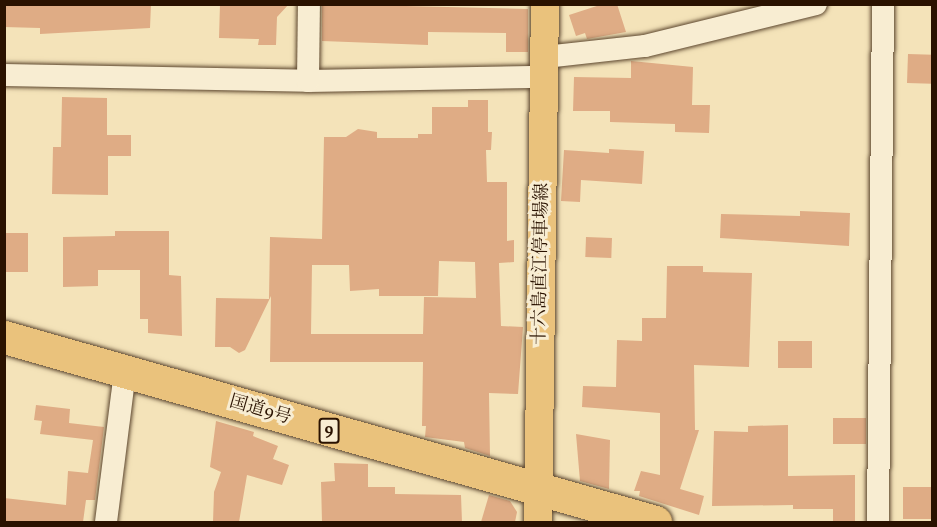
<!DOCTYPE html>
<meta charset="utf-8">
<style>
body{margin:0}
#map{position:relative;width:937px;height:527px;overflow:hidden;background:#f4e3b9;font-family:Vollkorn,"Noto Serif JP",serif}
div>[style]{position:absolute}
.building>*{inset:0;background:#dfac85;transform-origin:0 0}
.roads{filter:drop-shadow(0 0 2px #5c462e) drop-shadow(0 0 2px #5c462e)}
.minor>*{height:22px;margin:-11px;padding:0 11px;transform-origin:11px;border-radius:11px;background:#f8edd2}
.major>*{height:28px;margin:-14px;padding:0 14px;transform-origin:14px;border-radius:14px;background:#eac27c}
.highway>*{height:33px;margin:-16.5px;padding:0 16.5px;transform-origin:16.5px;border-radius:16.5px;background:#eac27c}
span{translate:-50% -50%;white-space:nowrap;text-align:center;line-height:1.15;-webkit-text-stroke:6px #f8edd2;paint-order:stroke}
.shield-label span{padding:2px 4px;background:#f8edd2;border:2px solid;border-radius:4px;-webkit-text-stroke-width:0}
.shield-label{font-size:16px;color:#2a1200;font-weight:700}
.street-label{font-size:18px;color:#2a1200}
.frame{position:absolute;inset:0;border:6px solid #2a1200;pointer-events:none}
</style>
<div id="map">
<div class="building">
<div style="clip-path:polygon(4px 4px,151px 4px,150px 28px,40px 34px,40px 28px,4px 27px)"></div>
<div style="clip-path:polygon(220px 4px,289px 4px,277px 17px,276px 45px,258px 45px,259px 39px,219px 38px)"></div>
<div style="clip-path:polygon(322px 4px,528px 9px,528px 52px,506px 52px,506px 33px,428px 32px,428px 45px,322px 41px)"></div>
<div style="clip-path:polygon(603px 4px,617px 4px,626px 32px,587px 39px,585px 33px,576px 36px,569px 15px)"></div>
<div style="left:908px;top:54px;width:25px;height:29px;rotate:2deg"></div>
<div style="clip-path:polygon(631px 61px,693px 67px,692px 105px,710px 105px,709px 133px,675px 132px,675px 124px,610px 122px,610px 111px,573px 111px,574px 77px,631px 78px)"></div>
<div style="clip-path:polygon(62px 97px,107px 98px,107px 135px,131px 135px,131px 156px,108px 156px,108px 195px,52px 194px,53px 147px,61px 147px)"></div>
<div style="clip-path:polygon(evenodd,468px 100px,488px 100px,488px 132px,492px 132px,491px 150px,486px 150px,487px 182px,507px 182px,507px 241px,514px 240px,514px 262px,499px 263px,501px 326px,523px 327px,518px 394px,489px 393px,490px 456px,465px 448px,464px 442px,425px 437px,426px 426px,422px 426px,423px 362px,270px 362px,271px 296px,245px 350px,239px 353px,230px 347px,215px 347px,216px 298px,269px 299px,270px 237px,322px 239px,324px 137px,346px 137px,358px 129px,377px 132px,377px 138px,418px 138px,418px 134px,432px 134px,432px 107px,468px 107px,468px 100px,439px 261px,475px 262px,476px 298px,424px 297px,423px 334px,311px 334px,312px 265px,349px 265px,350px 291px,379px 289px,379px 296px,438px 296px,439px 261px)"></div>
<div style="clip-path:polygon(609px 149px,644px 151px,642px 184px,581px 180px,580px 202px,561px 201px,564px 150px,609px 153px)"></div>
<div style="clip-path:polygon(800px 211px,850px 213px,849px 246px,720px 238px,721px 214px,800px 216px)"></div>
<div style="clip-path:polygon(115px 231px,169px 231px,169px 275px,181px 276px,182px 336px,148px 333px,148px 319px,140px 319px,140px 270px,98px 270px,98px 286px,63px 287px,63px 237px,115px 236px)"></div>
<div style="left:4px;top:233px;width:24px;height:39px"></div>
<div style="left:586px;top:237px;width:26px;height:20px;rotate:2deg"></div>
<div style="clip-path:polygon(667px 266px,703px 266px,703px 272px,752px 273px,749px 367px,694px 365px,695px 430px,699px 430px,680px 489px,704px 496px,699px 515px,639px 496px,640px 491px,634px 491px,641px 471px,660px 475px,660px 413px,582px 407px,583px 386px,616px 387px,617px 340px,642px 341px,642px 318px,666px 318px)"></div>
<div style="left:778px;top:341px;width:34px;height:27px"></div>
<div style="clip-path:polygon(36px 405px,70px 409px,69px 423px,104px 427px,95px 500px,86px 500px,83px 522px,4px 522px,4px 498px,66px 505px,68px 471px,88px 473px,93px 440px,40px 434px,42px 421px,34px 420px)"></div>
<div style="left:833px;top:418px;width:33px;height:26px"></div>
<div style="clip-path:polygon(216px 421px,254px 432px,253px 436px,278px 446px,273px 459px,289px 465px,282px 485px,247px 475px,239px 522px,213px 522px,214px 492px,221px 472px,210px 467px)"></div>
<div style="clip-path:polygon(788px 425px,788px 476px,855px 475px,855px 522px,833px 522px,833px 509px,793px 509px,793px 505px,712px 506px,714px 431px,748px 432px,748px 426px)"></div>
<div style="clip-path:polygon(576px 434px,610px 440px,609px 489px,580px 481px)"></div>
<div style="clip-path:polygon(334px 463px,368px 464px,368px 487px,395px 487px,395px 494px,461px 495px,462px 522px,322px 522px,321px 482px,335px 481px)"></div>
<div style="left:903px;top:487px;width:30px;height:32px"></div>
<div style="clip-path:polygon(489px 495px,510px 501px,517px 512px,515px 522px,481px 522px)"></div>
</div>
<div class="roads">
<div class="minor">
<div style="left:545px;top:57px;width:101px;rotate:-6.3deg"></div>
<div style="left:645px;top:46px;width:176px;rotate:-13.8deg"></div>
<div style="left:4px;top:75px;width:304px;rotate:1.1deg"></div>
<div style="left:308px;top:81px;width:237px;rotate:-1deg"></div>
<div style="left:308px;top:81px;width:77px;rotate:-89.3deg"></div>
<div style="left:106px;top:522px;width:151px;rotate:-82.8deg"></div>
<div style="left:878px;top:522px;width:518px;rotate:-89.45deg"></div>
</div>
<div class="major">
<div style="left:538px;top:522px;width:518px;rotate:-89.23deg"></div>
</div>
<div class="highway">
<div style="left:4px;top:337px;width:677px;rotate:15.86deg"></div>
</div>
</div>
<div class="shield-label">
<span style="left:329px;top:431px">9</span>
</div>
<div class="street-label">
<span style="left:542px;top:264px;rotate:-89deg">十六島直江停車場線</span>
<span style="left:260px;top:411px;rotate:16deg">国道9号</span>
</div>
<div class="frame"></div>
</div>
